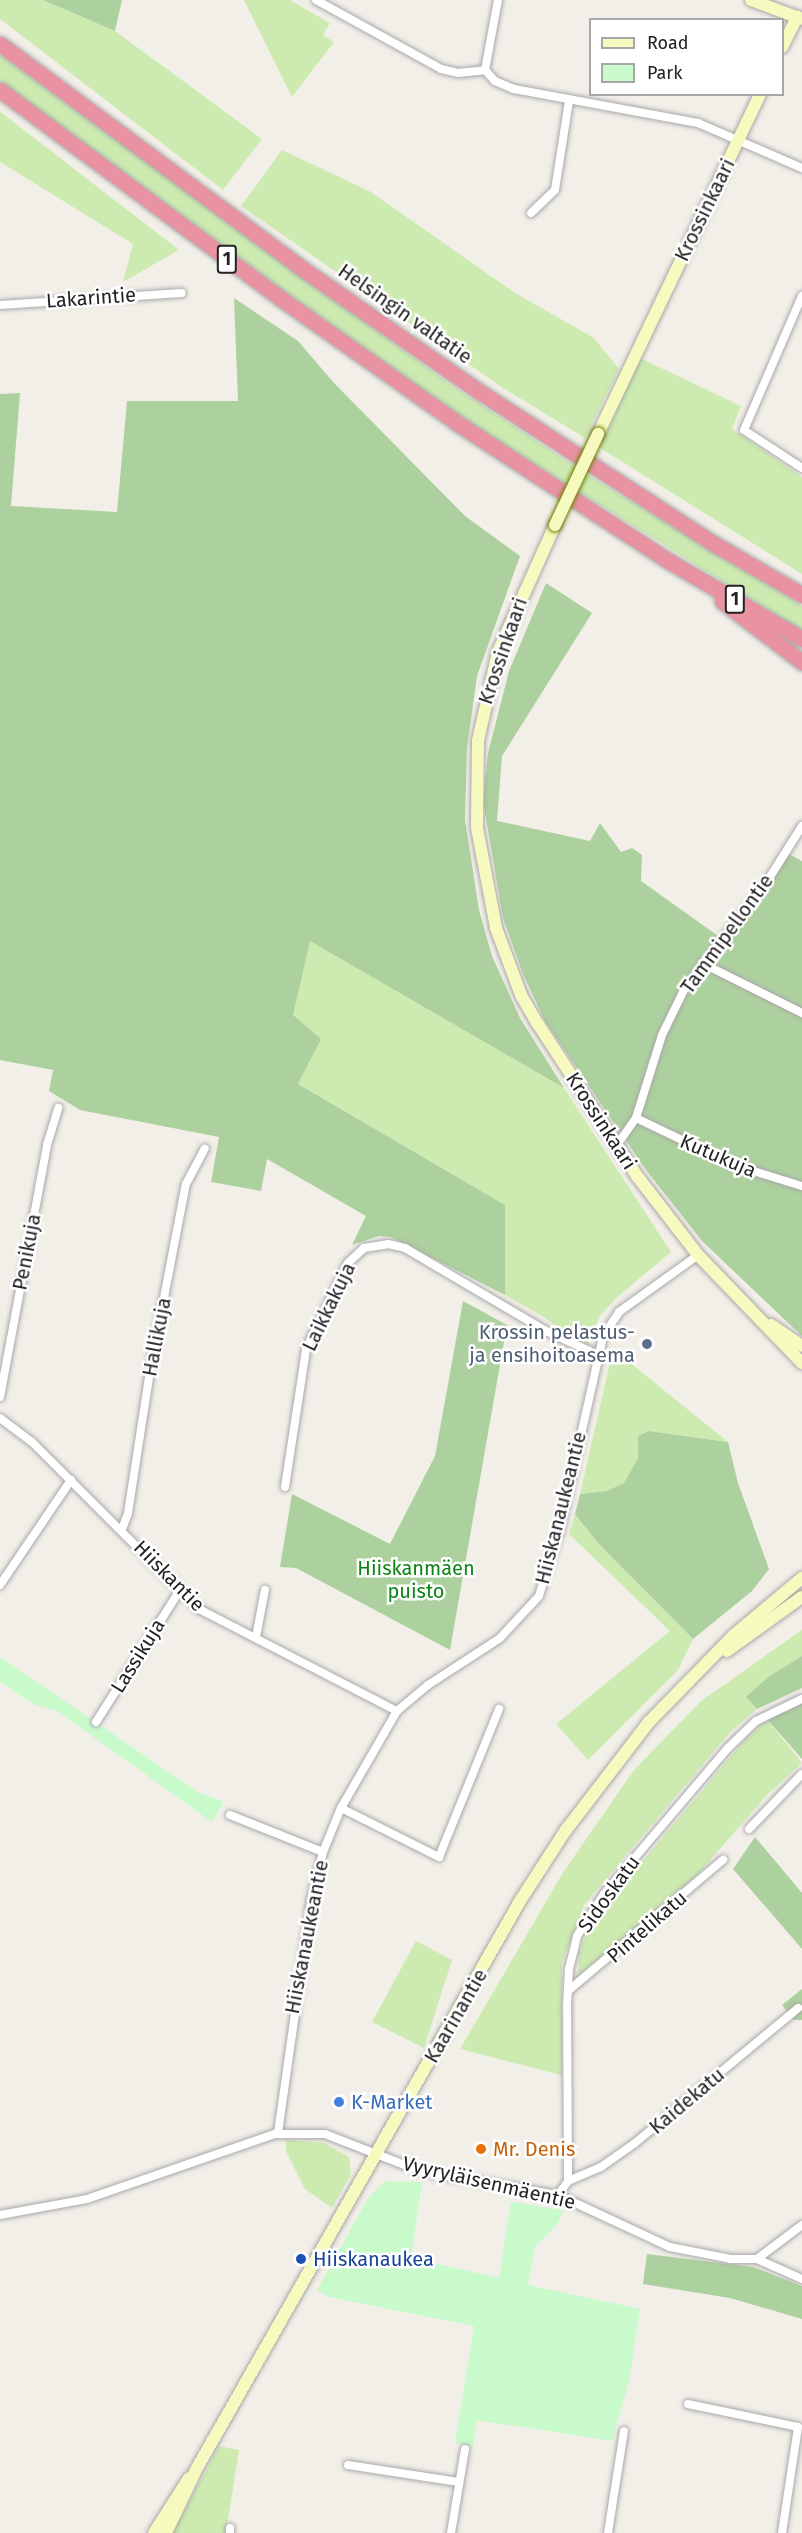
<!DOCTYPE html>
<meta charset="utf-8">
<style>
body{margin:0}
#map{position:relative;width:802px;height:2533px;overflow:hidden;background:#f2efe9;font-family:"Fira Sans",sans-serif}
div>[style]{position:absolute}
.grass>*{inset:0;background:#cdebb0}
.forest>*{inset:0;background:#add19e}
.park>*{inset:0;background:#c8facc}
.roads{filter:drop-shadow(0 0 2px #a9a9a9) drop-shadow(0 0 2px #a9a9a9)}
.street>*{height:8px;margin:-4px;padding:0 4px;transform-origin:4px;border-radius:4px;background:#fff}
.secondary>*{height:12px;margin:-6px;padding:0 6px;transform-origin:6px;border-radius:6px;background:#f7fabf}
.highway>*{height:15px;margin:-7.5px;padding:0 7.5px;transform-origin:7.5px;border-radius:7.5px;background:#e892a2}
.bridges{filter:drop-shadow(0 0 2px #707d05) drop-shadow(0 0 2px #707d05)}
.secondary-bridge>*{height:12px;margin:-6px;padding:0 6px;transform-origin:6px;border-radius:6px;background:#f7fabf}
.dots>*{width:16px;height:16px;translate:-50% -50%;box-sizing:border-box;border:3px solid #fff;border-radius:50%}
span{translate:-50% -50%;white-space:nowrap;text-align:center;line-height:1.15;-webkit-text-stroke:5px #fff;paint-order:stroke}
.shield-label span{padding:2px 4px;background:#fff;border:2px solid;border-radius:4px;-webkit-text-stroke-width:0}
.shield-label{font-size:18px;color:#222;font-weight:700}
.street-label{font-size:20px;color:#222}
.service-label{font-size:20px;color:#4e5e75}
.right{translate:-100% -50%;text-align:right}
.park-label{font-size:20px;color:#0c8416}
.shop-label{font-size:20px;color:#366cbe}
.left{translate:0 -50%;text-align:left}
.food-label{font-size:20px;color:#c56008}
.transit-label{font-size:20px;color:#164399}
.legend{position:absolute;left:589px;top:18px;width:195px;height:78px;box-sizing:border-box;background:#fff;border:2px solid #a7a7a7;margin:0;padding:8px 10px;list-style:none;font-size:18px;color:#222}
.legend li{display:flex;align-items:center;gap:12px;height:30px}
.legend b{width:30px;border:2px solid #a7a7a7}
</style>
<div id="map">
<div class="grass">
<div style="clip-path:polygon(0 0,43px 0,115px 31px,262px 139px,223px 190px,0 19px)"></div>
<div style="clip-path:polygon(244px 0,290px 0,330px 23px,323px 35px,334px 42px,292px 97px)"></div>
<div style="clip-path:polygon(0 55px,448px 383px,588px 475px,802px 606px,802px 631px,488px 435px,332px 326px,0 81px)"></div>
<div style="clip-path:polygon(0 112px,2px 113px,179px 250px,123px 282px,133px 244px,0 162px)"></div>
<div style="clip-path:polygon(282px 150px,371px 192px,515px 293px,594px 338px,619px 369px,585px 438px,503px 388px,241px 206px)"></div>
<div style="clip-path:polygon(640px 358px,741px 406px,732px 429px,802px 477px,802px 574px,600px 448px)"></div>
<div style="clip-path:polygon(309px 940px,564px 1088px,671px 1252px,615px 1299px,599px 1317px,588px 1345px,573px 1339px,544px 1317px,505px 1295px,505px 1205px,298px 1084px,293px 1015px)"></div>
<div style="clip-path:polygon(613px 1349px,728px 1442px,649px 1431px,638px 1436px,638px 1458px,624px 1483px,607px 1491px,580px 1494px)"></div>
<div style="clip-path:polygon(575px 1514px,597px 1542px,693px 1639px,678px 1670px,588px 1760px,556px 1724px,670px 1631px,569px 1534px)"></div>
<div style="clip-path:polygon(802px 1630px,802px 1656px,768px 1677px,747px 1697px,757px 1709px,731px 1731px,584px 1905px,562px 1963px,562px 2075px,460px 2049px,564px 1871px,634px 1770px,701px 1701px)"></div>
<div style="clip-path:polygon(767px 1719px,802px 1763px,768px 1794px,697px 1875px,578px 1976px,579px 1952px,591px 1923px,742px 1743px)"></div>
<div style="clip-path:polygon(416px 1941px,452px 1960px,424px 2048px,372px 2022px)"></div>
<div style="clip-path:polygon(286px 2140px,324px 2143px,349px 2157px,351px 2174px,332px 2208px,305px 2189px,286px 2151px)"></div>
<div style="clip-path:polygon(219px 2446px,239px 2450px,226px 2533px,172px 2533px)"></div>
</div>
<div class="forest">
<div style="clip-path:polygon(43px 0,122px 0,115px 31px)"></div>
<div style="clip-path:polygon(234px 298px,298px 341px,334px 383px,465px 516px,520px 556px,477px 676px,467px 748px,465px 820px,479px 910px,492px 956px,520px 1018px,564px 1088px,310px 941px,293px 1015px,321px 1039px,298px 1084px,505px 1205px,505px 1295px,391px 1237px,379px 1236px,352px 1245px,366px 1216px,267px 1159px,261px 1191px,211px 1182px,219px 1137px,80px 1110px,49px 1091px,53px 1070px,0 1060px,0 394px,20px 393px,11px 506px,117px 512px,127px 401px,238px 401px)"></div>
<div style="clip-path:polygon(546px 583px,592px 613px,502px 756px,497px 821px,590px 841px,600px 823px,621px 852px,632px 848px,642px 855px,641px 881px,721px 938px,785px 852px,802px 861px,802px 1336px,702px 1241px,646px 1170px,545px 1021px,523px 974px,503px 918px,483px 801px,488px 753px,509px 671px)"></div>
<div style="clip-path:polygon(463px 1301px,507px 1325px,450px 1650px,296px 1568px,280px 1567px,292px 1494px,390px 1544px,435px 1456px)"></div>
<div style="clip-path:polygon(649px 1431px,728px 1442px,738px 1483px,769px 1569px,752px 1591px,693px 1639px,597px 1542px,575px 1514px,580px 1494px,607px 1491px,624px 1483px,638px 1458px,638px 1436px)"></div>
<div style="clip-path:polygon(802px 1656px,802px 1688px,757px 1709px,746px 1697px,768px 1677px)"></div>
<div style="clip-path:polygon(802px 1703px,802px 1759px,767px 1719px)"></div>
<div style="clip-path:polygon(755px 1837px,802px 1893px,802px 1949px,733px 1869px)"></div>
<div style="clip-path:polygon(802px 1989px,802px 2020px,794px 2020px,782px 2005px)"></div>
<div style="clip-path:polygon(647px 2254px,753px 2267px,802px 2286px,802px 2319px,730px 2298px,643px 2284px)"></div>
</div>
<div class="park">
<div style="clip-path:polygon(0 1657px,198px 1792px,224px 1802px,212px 1822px,57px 1711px,33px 1704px,0 1682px)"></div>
<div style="clip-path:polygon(385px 2181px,422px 2182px,411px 2258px,499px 2278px,511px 2202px,563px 2210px,558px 2223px,535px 2247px,528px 2285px,640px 2309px,629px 2381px,612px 2441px,477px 2420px,473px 2447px,455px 2443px,474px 2326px,329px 2297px,317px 2290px,367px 2200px)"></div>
</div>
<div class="roads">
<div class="street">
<div style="left:316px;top:0;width:143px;rotate:28.9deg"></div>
<div style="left:441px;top:69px;width:17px;rotate:13deg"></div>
<div style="left:458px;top:73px;width:27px;rotate:-6deg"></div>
<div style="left:485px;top:70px;width:15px;rotate:48deg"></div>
<div style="left:495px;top:81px;width:21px;rotate:23deg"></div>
<div style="left:514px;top:89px;width:187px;rotate:10.5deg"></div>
<div style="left:698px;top:123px;width:113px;rotate:23.4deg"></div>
<div style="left:485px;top:70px;width:71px;rotate:-79.5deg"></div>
<div style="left:531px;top:213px;width:33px;rotate:-44deg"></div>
<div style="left:555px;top:190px;width:90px;rotate:-81.1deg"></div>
<div style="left:802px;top:296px;width:146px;rotate:113.4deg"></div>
<div style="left:744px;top:430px;width:69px;rotate:33.2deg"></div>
<div style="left:0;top:305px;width:182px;rotate:-3.8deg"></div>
<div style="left:702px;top:963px;width:112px;rotate:26.6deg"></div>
<div style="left:636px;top:1118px;width:109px;rotate:25.6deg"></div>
<div style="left:734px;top:1165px;width:71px;rotate:17.2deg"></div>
<div style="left:617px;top:1145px;width:33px;rotate:-55deg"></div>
<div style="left:636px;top:1118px;width:87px;rotate:-72.6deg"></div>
<div style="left:662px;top:1035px;width:50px;rotate:-63.9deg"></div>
<div style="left:684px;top:990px;width:138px;rotate:-52.6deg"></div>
<div style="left:768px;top:880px;width:64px;rotate:-57.8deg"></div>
<div style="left:0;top:1397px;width:256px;rotate:-79.4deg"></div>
<div style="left:47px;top:1145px;width:39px;rotate:-73deg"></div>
<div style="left:0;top:1418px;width:40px;rotate:37deg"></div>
<div style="left:32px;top:1442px;width:236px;rotate:45deg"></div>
<div style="left:199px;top:1609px;width:223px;rotate:27.3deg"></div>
<div style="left:285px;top:1487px;width:140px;rotate:-81.3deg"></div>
<div style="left:306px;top:1349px;width:96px;rotate:-64deg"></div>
<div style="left:348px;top:1263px;width:22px;rotate:-43deg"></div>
<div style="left:364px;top:1248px;width:24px;rotate:-9deg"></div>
<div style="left:388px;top:1244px;width:17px;rotate:13deg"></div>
<div style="left:405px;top:1248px;width:161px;rotate:30.5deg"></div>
<div style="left:544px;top:1330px;width:57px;rotate:24.8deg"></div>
<div style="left:122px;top:1529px;width:17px;rotate:-69deg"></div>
<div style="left:128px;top:1513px;width:150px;rotate:-81.2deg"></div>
<div style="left:151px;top:1365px;width:184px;rotate:-79.1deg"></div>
<div style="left:186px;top:1184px;width:40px;rotate:-62deg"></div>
<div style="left:0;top:1585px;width:127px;rotate:-55.9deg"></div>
<div style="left:256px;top:1637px;width:48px;rotate:-79.2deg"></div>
<div style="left:96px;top:1722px;width:156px;rotate:-57.5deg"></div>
<div style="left:341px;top:1808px;width:110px;rotate:26.6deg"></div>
<div style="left:439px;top:1857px;width:160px;rotate:-67.9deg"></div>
<div style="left:230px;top:1815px;width:100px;rotate:21.7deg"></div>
<div style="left:749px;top:1829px;width:76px;rotate:-46.1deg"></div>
<div style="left:569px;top:1990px;width:202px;rotate:-40.2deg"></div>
<div style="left:275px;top:2134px;width:50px"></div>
<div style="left:325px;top:2134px;width:102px;rotate:21.3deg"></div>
<div style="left:420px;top:2171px;width:140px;rotate:9.9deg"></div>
<div style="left:558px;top:2195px;width:123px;rotate:24.9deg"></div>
<div style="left:670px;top:2247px;width:62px;rotate:11.1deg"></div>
<div style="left:731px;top:2259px;width:26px"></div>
<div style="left:757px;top:2259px;width:49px;rotate:24deg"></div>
<div style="left:568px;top:2181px;width:36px;rotate:-23deg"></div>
<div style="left:601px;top:2167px;width:42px;rotate:-35.2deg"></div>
<div style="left:635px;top:2143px;width:212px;rotate:-39.6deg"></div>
<div style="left:558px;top:2195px;width:17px;rotate:-54deg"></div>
<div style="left:568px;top:2181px;width:175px;rotate:-90.3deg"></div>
<div style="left:567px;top:2006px;width:37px;rotate:-87deg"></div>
<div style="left:569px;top:1969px;width:34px;rotate:-76deg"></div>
<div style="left:577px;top:1936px;width:50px;rotate:-57.3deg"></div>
<div style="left:604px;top:1894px;width:192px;rotate:-49.7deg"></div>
<div style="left:728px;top:1748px;width:39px;rotate:-44deg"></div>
<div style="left:756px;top:1721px;width:51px;rotate:-25.6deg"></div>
<div style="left:0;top:2215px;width:88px;rotate:-10.4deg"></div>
<div style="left:87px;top:2199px;width:202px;rotate:-19.1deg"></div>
<div style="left:278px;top:2133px;width:235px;rotate:-81.9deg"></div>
<div style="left:311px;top:1900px;width:49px;rotate:-76deg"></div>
<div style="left:323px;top:1852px;width:48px;rotate:-67.8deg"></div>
<div style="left:341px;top:1808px;width:112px;rotate:-60deg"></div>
<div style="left:397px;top:1711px;width:40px;rotate:-40deg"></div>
<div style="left:428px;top:1685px;width:86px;rotate:-33.1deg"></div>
<div style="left:500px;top:1638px;width:57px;rotate:-47.1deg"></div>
<div style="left:539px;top:1596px;width:70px;rotate:-72.6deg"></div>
<div style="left:560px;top:1529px;width:198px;rotate:-77.4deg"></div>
<div style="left:603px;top:1336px;width:29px;rotate:-56deg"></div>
<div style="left:619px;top:1312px;width:97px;rotate:-35.8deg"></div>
<div style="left:757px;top:2259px;width:56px;rotate:-37.1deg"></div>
<div style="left:688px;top:2404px;width:112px;rotate:11.8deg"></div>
<div style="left:798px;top:2427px;width:107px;rotate:98.6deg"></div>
<div style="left:348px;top:2465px;width:112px;rotate:8.7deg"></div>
<div style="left:230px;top:2533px;width:5px;rotate:-90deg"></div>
<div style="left:451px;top:2533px;width:85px;rotate:-80.5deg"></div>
<div style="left:608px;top:2533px;width:103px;rotate:-81.1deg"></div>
</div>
<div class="secondary">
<div style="left:751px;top:0;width:54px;rotate:20.4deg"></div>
<div style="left:782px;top:47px;width:34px;rotate:-63deg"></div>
<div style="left:598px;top:434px;width:377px;rotate:-64.5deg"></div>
<div style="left:555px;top:525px;width:139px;rotate:114.2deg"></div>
<div style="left:498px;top:652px;width:91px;rotate:102.7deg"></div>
<div style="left:478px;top:741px;width:87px;rotate:90.7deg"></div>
<div style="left:477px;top:828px;width:102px;rotate:79.2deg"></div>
<div style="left:496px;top:928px;width:72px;rotate:69.5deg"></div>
<div style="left:521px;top:995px;width:34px;rotate:60deg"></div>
<div style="left:538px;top:1024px;width:181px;rotate:56.9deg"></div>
<div style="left:637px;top:1176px;width:100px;rotate:52.3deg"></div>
<div style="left:698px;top:1255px;width:150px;rotate:46.1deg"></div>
<div style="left:771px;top:1325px;width:37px;rotate:34deg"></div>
<div style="left:727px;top:1651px;width:92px;rotate:-35.8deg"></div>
<div style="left:154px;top:2533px;width:65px;rotate:-57.5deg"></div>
<div style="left:166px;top:2533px;width:72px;rotate:-64.5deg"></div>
<div style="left:197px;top:2468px;width:653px;rotate:-60.33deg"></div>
<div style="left:520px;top:1901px;width:85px;rotate:-57.1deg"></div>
<div style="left:566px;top:1830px;width:136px;rotate:-52.5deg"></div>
<div style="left:649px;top:1722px;width:122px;rotate:-45.7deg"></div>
<div style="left:734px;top:1635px;width:89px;rotate:-40deg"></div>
</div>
<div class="highway">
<div style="left:0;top:44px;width:374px;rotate:36.6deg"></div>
<div style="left:300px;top:267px;width:216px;rotate:34.8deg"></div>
<div style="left:477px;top:390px;width:279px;rotate:33deg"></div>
<div style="left:711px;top:542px;width:105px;rotate:30.2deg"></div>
<div style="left:0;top:90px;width:349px;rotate:36.6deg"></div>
<div style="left:280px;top:298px;width:217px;rotate:35.2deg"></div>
<div style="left:457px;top:423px;width:251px;rotate:33.1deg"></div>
<div style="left:667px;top:560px;width:156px;rotate:30.3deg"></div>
<div style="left:722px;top:601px;width:101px;rotate:37.3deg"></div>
</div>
</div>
<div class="bridges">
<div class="secondary-bridge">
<div style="left:555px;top:525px;width:101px;rotate:-64.7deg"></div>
</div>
</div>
<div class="dots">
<div style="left:647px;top:1344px;background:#5c6f8a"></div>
<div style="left:339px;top:2102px;background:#3f7fe0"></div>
<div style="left:481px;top:2149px;background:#e8710a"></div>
<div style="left:301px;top:2259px;background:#1a4fb4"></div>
</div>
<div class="shield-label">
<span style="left:227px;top:259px">1</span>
<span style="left:735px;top:599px">1</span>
</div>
<div class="street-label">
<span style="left:705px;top:210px;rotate:-64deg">Krossinkaari</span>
<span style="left:91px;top:298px;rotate:-4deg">Lakarintie</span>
<span style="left:405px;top:314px;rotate:35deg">Helsingin valtatie</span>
<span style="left:503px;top:651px;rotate:-71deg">Krossinkaari</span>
<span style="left:727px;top:934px;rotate:-54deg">Tammipellontie</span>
<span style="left:601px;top:1121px;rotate:57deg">Krossinkaari</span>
<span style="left:718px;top:1156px;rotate:23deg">Kutukuja</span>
<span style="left:27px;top:1252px;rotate:-79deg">Penikuja</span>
<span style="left:329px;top:1307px;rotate:-64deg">Laikkakuja</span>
<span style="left:157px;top:1337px;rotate:-79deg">Hallikuja</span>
<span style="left:561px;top:1508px;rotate:-76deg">Hiiskanaukeantie</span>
<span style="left:169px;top:1576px;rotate:45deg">Hiiskantie</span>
<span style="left:138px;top:1656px;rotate:-58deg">Lassikuja</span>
<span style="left:609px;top:1894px;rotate:-54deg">Sidoskatu</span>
<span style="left:647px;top:1927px;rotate:-41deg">Pintelikatu</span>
<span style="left:307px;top:1937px;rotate:-79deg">Hiiskanaukeantie</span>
<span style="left:456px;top:2016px;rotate:-60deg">Kaarinantie</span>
<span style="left:687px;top:2101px;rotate:-40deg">Kaidekatu</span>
<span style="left:489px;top:2183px;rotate:13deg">Vyyryläisenmäentie</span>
</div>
<div class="service-label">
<span class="right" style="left:635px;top:1344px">Krossin pelastus-<br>ja ensihoitoasema</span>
</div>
<div class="park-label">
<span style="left:416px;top:1580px">Hiiskanmäen<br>puisto</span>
</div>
<div class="shop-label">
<span class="left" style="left:351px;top:2102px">K-Market</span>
</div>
<div class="food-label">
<span class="left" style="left:493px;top:2149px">Mr. Denis</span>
</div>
<div class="transit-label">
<span class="left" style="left:313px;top:2259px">Hiiskanaukea</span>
</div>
<ul class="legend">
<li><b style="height:8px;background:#f7fabf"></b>Road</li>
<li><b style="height:16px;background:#c8facc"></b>Park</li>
</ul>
</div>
